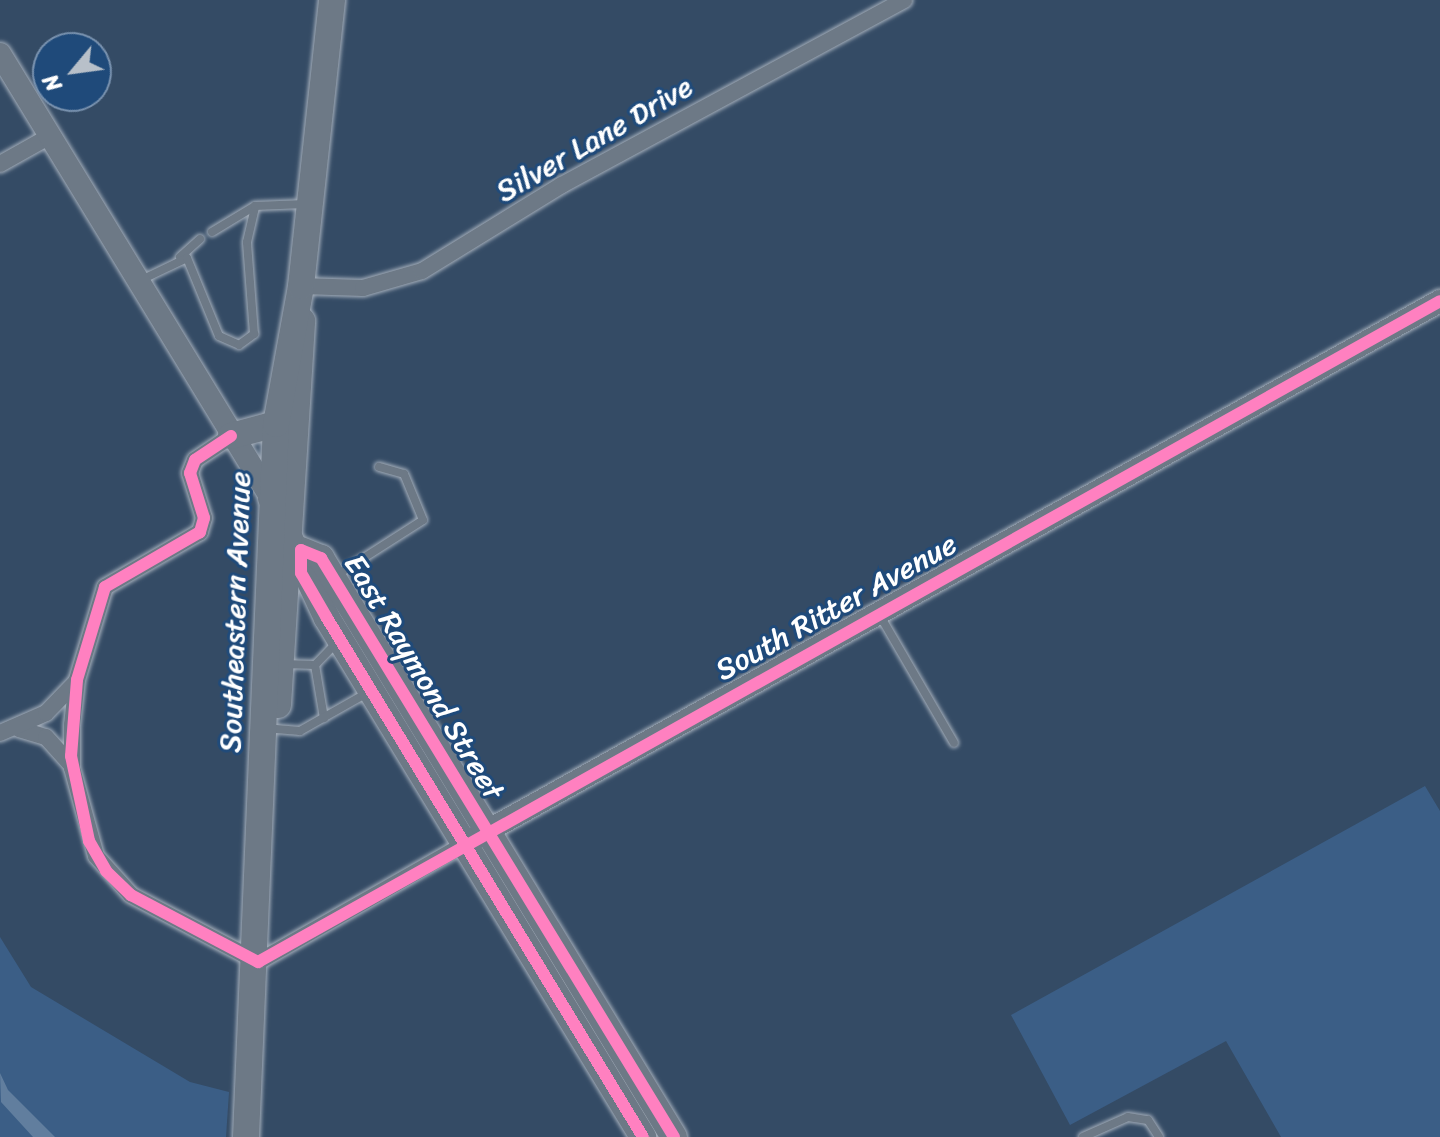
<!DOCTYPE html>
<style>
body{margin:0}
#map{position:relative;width:1440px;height:1137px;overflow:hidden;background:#344b65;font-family:Sriracha,sans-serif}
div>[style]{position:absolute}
.green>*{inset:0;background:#3b5e86}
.water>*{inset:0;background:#617e9e}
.roads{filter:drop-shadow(0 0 2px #a4aeba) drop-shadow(0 0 2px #a4aeba)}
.lane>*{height:8px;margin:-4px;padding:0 4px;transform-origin:4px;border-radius:4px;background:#6d7986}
.street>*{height:16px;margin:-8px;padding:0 8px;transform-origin:8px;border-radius:8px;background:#6d7986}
.secondary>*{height:22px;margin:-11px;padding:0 11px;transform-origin:11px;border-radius:11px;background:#6d7986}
.primary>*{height:26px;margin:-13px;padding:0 13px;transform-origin:13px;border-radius:13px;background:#6d7986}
.cycleway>*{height:12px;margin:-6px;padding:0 6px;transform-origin:6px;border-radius:6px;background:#ff80c0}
span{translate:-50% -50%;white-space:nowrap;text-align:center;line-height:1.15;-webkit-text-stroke:6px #1f4a7a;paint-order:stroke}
.street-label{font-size:30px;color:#fff}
.north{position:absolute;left:32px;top:32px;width:80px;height:80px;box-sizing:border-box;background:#1f4a7a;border:2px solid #7992af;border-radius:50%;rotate:241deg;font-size:22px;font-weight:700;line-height:32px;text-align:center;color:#fff}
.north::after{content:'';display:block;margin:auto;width:28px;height:36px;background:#b8c0c9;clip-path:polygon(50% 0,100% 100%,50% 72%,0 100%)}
</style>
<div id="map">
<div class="green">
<div style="clip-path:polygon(1425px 786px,1440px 811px,1440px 1137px,1281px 1137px,1226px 1041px,1070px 1125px,1011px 1015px)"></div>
<div style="clip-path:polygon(0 937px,31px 987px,190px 1082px,229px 1092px,226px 1137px,0 1137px)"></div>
</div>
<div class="water">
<div style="clip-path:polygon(0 1073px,8px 1090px,55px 1137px,33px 1137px,1px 1102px)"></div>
</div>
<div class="roads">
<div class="lane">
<div style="left:212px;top:232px;width:50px;rotate:-31.2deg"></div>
<div style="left:180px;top:257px;width:27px;rotate:-42deg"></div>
<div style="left:139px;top:281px;width:53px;rotate:-25.6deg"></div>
<div style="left:187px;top:258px;width:84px;rotate:67.7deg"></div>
<div style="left:219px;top:336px;width:22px;rotate:24deg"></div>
<div style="left:239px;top:345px;width:19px;rotate:-36deg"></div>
<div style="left:254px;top:334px;width:92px;rotate:-94.4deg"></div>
<div style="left:247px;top:242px;width:37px;rotate:-77deg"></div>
<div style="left:255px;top:206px;width:50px;rotate:-2.3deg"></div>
<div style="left:337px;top:575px;width:102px;rotate:-32.6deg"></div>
<div style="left:423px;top:520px;width:50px;rotate:-112.4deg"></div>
<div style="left:404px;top:474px;width:26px;rotate:-164deg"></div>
<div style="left:879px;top:614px;width:149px;rotate:59.8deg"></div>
<div style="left:283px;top:664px;width:32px;rotate:2deg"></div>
<div style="left:315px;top:665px;width:30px;rotate:-46deg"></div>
<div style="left:315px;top:665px;width:54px;rotate:80.4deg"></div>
<div style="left:276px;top:729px;width:24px;rotate:5deg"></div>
<div style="left:300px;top:731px;width:79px;rotate:-29.5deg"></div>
<div style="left:1083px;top:1137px;width:49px;rotate:-24deg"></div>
<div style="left:1128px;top:1117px;width:20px;rotate:9deg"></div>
<div style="left:1148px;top:1120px;width:20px;rotate:57deg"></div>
</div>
<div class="street">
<div style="left:0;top:164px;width:57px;rotate:-29.2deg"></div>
<div style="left:301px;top:286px;width:62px;rotate:1.8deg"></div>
<div style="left:363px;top:288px;width:61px;rotate:-16.1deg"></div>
<div style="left:422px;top:271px;width:164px;rotate:-31.6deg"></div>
<div style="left:562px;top:185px;width:389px;rotate:-28.4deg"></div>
<div style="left:231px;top:436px;width:43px;rotate:146.3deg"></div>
<div style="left:195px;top:460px;width:14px;rotate:111deg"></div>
<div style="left:190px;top:473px;width:47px;rotate:72.7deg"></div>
<div style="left:204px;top:518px;width:15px;rotate:106deg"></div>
<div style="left:200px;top:532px;width:110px;rotate:149.9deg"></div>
<div style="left:105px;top:587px;width:97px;rotate:106.8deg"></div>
<div style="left:77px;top:680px;width:45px;rotate:96.3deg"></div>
<div style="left:72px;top:725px;width:43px;rotate:90deg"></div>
<div style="left:72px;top:768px;width:91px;rotate:74.7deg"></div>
<div style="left:96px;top:856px;width:52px;rotate:48.1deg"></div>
<div style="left:131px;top:895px;width:144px;rotate:27.8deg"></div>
<div style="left:258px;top:962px;width:238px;rotate:-29.7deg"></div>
<div style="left:19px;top:729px;width:28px;rotate:17deg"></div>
<div style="left:46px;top:737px;width:38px;rotate:48deg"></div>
<div style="left:0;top:733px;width:50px;rotate:-23.5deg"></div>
<div style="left:46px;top:713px;width:43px;rotate:-45.9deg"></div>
</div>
<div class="secondary">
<div style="left:0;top:54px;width:520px;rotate:58.6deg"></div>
<div style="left:473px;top:839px;width:1107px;rotate:-29.09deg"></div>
</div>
<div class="primary">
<div style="left:231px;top:436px;width:47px;rotate:-14.9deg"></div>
<div style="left:271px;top:498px;width:132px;rotate:65deg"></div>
<div style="left:327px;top:618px;width:608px;rotate:58.66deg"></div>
<div style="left:301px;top:550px;width:22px;rotate:22deg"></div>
<div style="left:321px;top:558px;width:678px;rotate:58.63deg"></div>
<div style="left:278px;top:705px;width:385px;rotate:-86.4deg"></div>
<div style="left:246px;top:1137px;width:714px;rotate:-87.59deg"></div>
<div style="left:276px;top:424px;width:140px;rotate:-79.7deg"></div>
<div style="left:301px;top:286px;width:288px;rotate:-83.8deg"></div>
</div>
</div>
<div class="cycleway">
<div style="left:231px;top:436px;width:43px;rotate:146.3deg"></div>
<div style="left:195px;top:460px;width:14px;rotate:111deg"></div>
<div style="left:190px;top:473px;width:47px;rotate:72.7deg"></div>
<div style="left:204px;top:518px;width:15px;rotate:106deg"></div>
<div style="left:200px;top:532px;width:110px;rotate:149.9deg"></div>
<div style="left:105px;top:587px;width:97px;rotate:106.8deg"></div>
<div style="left:77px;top:680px;width:76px;rotate:94.5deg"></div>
<div style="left:71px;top:756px;width:87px;rotate:78deg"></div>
<div style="left:89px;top:841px;width:34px;rotate:60deg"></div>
<div style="left:106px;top:871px;width:35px;rotate:44deg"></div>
<div style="left:131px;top:895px;width:144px;rotate:27.8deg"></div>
<div style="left:258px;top:962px;width:1354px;rotate:-29.21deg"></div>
<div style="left:643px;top:1137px;width:608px;rotate:-121.34deg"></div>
<div style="left:327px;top:618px;width:52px;rotate:-120deg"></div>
<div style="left:301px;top:573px;width:23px;rotate:-90deg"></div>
<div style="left:301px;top:550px;width:22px;rotate:22deg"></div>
<div style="left:321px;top:558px;width:678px;rotate:58.63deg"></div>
</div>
<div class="street-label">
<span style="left:594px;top:139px;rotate:-30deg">Silver Lane Drive</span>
<span style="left:836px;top:607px;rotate:-29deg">South Ritter Avenue</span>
<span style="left:235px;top:612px;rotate:-88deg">Southeastern Avenue</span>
<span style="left:424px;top:677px;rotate:59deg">East Raymond Street</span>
</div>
<div class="north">N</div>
</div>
